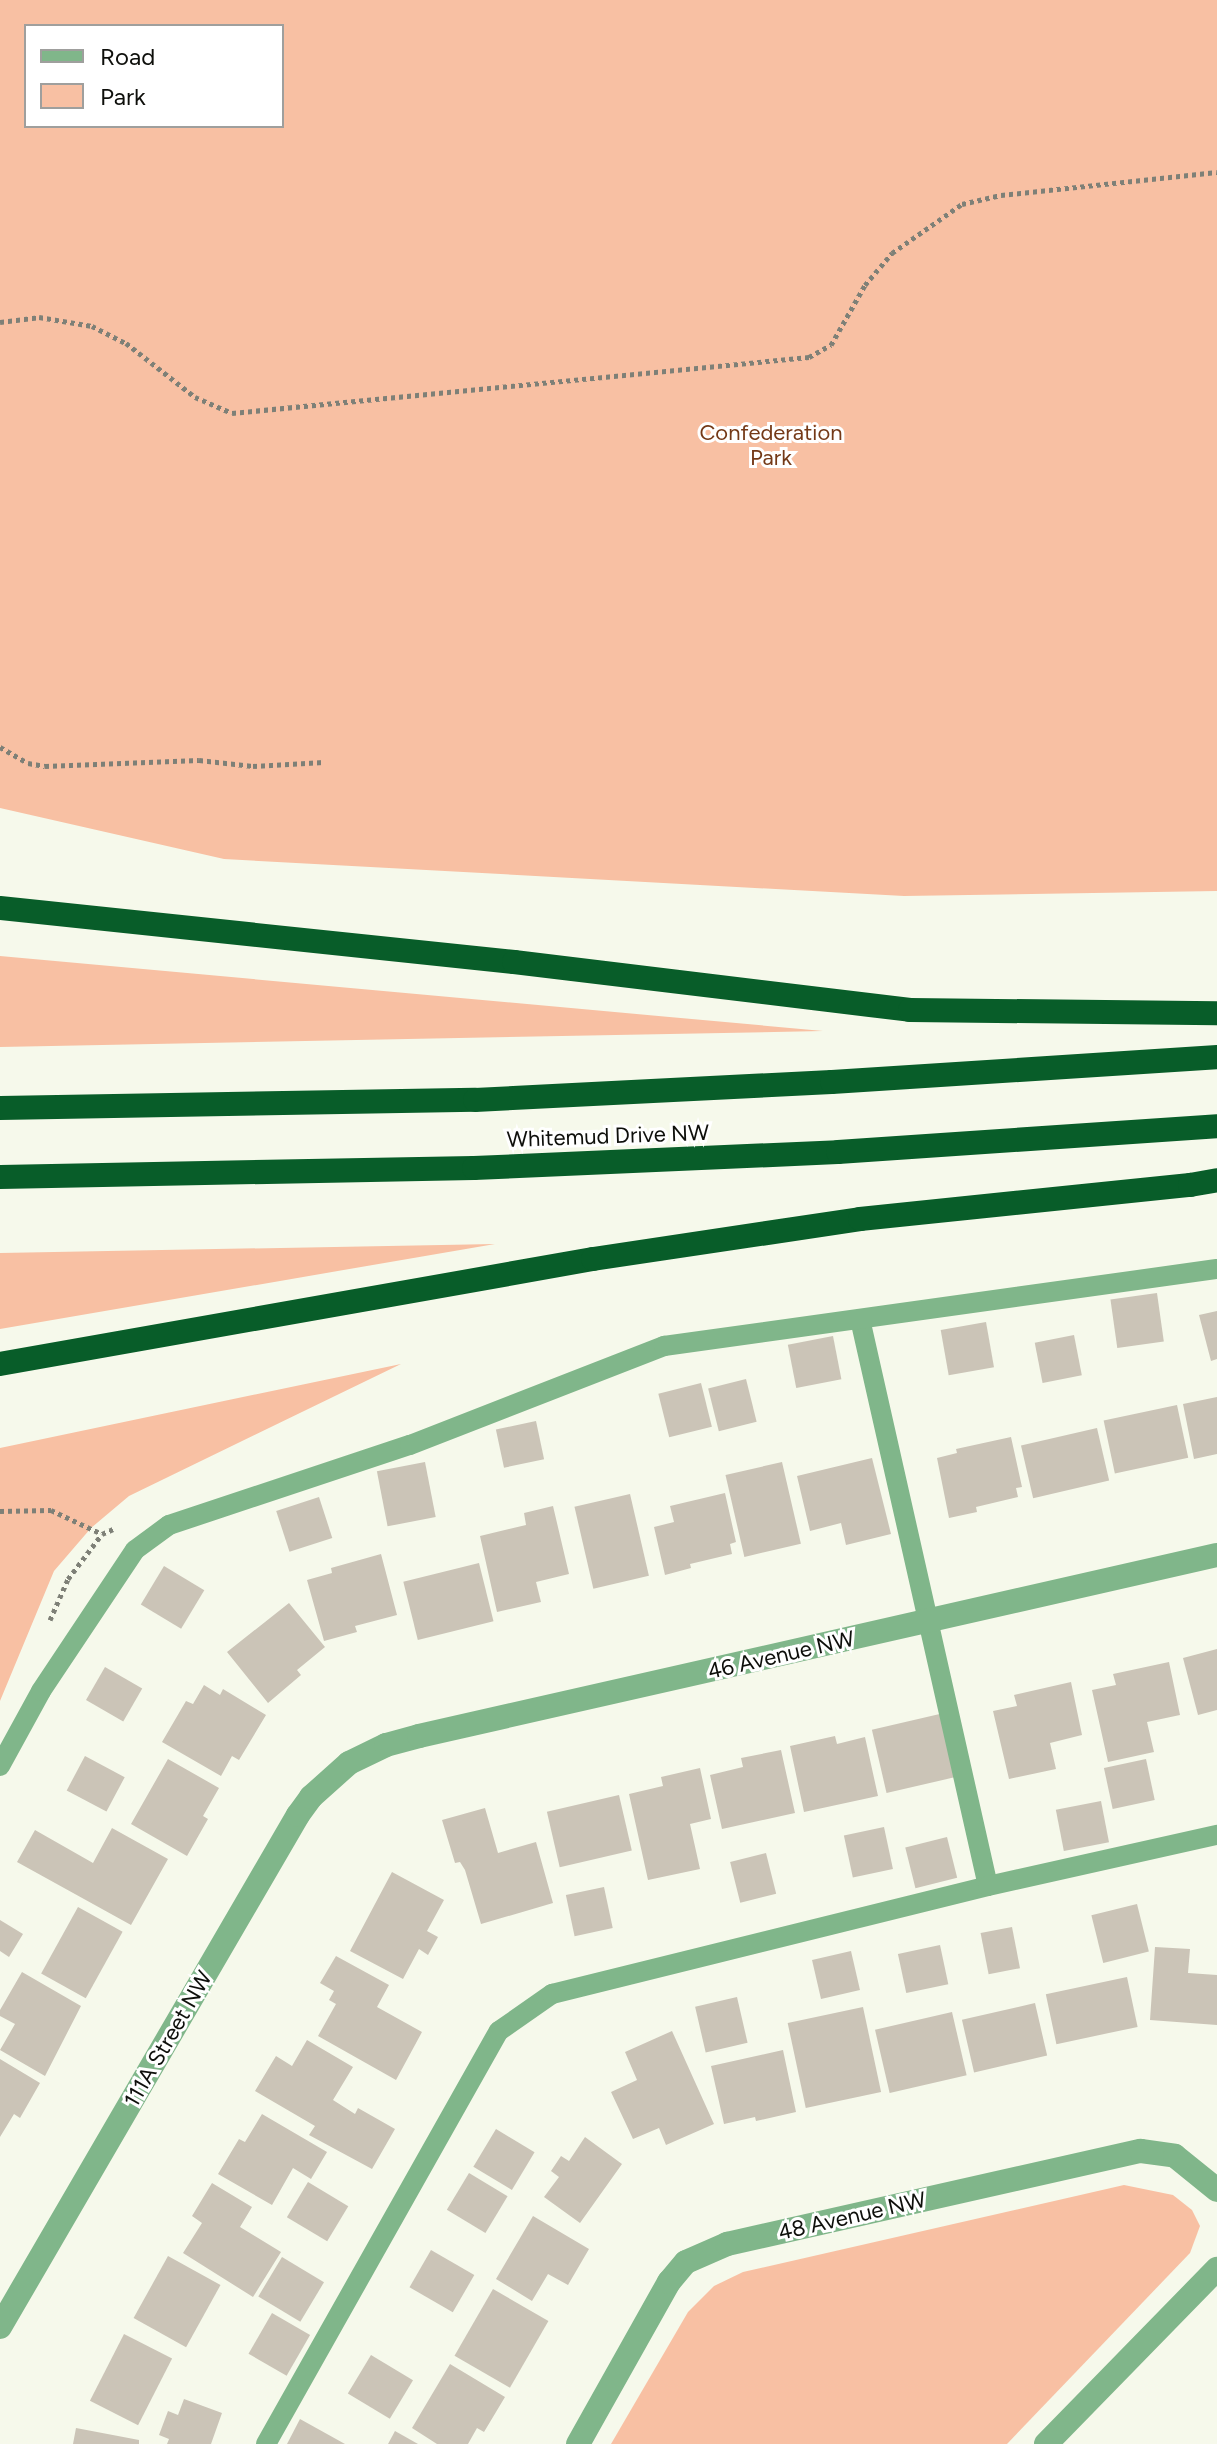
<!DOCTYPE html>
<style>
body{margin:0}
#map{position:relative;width:1217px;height:2444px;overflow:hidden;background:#f6f9eb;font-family:Figtree,sans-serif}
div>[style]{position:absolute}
.green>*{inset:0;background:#f8c0a3}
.building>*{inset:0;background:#cbc4b7;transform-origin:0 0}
.path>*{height:5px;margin-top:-2.5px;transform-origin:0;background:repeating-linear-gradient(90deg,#7e8077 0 4px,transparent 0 8px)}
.service>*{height:20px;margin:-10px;padding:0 10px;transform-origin:10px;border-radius:10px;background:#80b68a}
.minor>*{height:24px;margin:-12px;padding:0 12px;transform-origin:12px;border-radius:12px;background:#80b68a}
.motorway>*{height:24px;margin:-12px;padding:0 12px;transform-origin:12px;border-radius:12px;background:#085d29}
span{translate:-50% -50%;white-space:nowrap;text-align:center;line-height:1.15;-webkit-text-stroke:6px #fff;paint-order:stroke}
.park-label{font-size:22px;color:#743917}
.street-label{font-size:22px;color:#0e0f0b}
.legend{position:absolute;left:24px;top:24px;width:260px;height:104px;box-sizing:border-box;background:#fff;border:2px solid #9f9f9d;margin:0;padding:10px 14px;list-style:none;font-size:24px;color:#0e0f0b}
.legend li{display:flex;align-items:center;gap:16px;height:40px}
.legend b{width:40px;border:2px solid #9f9f9d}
</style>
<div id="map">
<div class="green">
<div style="clip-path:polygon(evenodd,0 0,1217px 0,1217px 891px,904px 896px,224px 859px,0 808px,0 0,26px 26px,282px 26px,282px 126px,26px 126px,26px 26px)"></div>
<div style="clip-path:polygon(0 956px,823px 1031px,0 1047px)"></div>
<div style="clip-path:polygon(495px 1244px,0 1329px,0 1253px)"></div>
<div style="clip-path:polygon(401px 1364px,129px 1496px,91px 1528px,54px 1571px,0 1701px,0 1448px)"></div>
<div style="clip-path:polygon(1124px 2185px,1173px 2195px,1192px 2210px,1200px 2226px,1190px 2253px,1007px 2444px,611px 2444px,688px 2312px,714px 2286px,743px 2272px)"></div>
</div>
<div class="building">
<div style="left:1157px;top:1293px;width:49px;height:47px;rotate:82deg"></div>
<div style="clip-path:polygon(1217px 1311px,1217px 1359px,1211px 1361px,1199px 1315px)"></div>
<div style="left:986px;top:1322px;width:46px;height:46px;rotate:80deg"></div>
<div style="left:1074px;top:1335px;width:41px;height:40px;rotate:79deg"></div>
<div style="left:833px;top:1336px;width:44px;height:46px;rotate:79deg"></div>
<div style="left:746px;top:1379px;width:44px;height:39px;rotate:76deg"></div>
<div style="left:701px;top:1383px;width:45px;height:44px;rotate:76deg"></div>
<div style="clip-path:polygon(1217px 1397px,1217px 1454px,1194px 1459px,1183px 1404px)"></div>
<div style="left:1177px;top:1405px;width:54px;height:75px;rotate:78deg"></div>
<div style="left:536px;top:1421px;width:39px;height:41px;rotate:78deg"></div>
<div style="left:1097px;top:1428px;width:54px;height:78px;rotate:77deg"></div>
<div style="clip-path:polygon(1011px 1437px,1022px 1487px,1016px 1488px,1018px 1497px,976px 1507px,977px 1512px,949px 1518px,937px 1458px,957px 1453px,956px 1449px)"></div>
<div style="clip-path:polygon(872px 1458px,891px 1534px,846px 1545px,841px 1523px,810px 1531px,797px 1476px)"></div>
<div style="left:425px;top:1462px;width:56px;height:49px;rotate:79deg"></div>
<div style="left:782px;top:1462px;width:84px;height:58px;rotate:77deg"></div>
<div style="clip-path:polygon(725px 1493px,736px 1542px,730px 1544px,732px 1554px,690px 1564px,691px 1568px,665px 1575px,654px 1527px,674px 1522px,670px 1506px)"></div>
<div style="left:630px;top:1494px;width:84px;height:57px;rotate:77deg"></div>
<div style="left:319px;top:1497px;width:43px;height:45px;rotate:72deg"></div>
<div style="clip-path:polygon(553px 1506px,569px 1574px,536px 1582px,541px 1602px,497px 1612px,480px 1536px,526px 1525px,524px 1513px)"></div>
<div style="clip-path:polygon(381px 1554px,397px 1615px,355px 1626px,357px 1632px,324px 1641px,307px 1580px,332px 1573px,331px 1568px)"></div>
<div style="left:479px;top:1563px;width:60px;height:78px;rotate:76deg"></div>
<div style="left:164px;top:1566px;width:47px;height:45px;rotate:31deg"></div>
<div style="clip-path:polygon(289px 1603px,325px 1647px,297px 1670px,301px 1675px,268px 1703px,227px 1652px)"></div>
<div style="clip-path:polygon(1217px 1649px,1217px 1710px,1198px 1715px,1183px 1658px)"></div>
<div style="clip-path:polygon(1169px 1662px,1180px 1715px,1147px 1722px,1154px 1752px,1108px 1762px,1092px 1690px,1116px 1685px,1113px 1674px)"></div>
<div style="left:105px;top:1667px;width:43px;height:38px;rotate:30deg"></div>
<div style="clip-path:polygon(1071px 1682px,1082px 1735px,1050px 1743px,1056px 1769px,1009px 1779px,993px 1711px,1017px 1706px,1014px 1695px)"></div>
<div style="clip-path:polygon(204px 1685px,220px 1695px,223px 1689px,266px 1715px,239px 1760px,232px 1756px,221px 1776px,162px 1742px,186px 1701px,193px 1704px)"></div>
<div style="left:944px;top:1713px;width:65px;height:74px;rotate:77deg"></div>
<div style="clip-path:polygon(835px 1736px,837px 1744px,865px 1737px,878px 1796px,804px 1812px,790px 1746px)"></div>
<div style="clip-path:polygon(781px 1750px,795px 1813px,722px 1829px,710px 1775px,743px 1767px,741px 1758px)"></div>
<div style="left:85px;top:1756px;width:45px;height:39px;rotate:28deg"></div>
<div style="clip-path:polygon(168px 1759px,219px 1788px,203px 1816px,208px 1819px,187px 1856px,131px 1824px)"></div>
<div style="left:1146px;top:1759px;width:42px;height:43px;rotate:78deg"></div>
<div style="clip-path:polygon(700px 1768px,711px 1819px,690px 1824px,700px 1869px,648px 1880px,629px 1794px,663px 1786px,661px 1777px)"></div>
<div style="left:619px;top:1795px;width:57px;height:74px;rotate:77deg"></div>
<div style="left:1101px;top:1801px;width:42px;height:46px;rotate:79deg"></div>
<div style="clip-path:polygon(485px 1808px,498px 1853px,536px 1842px,553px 1903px,481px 1924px,465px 1870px,460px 1862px,455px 1863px,442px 1820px)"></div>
<div style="left:884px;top:1827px;width:43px;height:41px;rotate:78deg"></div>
<div style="clip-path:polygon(112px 1828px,168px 1859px,131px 1925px,17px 1862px,35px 1830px,93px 1863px)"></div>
<div style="left:947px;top:1837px;width:42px;height:43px;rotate:76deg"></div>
<div style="left:766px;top:1853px;width:42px;height:37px;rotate:76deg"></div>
<div style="clip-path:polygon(392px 1872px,444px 1900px,427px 1931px,438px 1937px,428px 1955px,419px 1949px,403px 1979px,350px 1951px)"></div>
<div style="left:604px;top:1887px;width:42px;height:39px;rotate:78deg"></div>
<div style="left:1137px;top:1904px;width:49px;height:47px;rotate:76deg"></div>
<div style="left:78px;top:1907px;width:51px;height:76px;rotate:29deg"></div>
<div style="clip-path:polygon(0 1920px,23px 1934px,9px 1957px,0 1951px)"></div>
<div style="left:1012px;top:1927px;width:42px;height:32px;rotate:79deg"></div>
<div style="left:940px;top:1945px;width:40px;height:43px;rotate:78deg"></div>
<div style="clip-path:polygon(1155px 1947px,1190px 1949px,1188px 1973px,1217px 1975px,1217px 2025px,1150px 2020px)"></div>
<div style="left:851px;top:1951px;width:40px;height:40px;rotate:77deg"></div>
<div style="clip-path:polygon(336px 1956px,389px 1985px,377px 2007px,422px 2032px,396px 2080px,318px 2036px,336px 2004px,329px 2000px,334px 1991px,320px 1983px)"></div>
<div style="clip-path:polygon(22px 1972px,81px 2006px,45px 2076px,0 2050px,15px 2024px,0 2016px,0 2010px)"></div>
<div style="left:1127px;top:1977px;width:51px;height:83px;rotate:78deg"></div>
<div style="left:737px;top:1997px;width:47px;height:43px;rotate:77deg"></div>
<div style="left:1035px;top:2003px;width:54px;height:75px;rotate:77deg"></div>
<div style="left:863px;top:2007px;width:87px;height:77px;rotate:78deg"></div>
<div style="left:952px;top:2012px;width:65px;height:79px;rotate:77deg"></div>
<div style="clip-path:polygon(672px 2031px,714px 2124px,666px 2145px,659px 2128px,633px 2139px,611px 2092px,637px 2080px,625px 2052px)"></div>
<div style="clip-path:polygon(307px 2040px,353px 2067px,333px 2100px,355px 2114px,358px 2108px,395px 2129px,372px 2169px,309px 2135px,315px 2126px,255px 2091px,276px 2056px,292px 2066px)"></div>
<div style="clip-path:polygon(783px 2050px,796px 2112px,756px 2121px,755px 2117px,724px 2124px,711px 2066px)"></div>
<div style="clip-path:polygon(0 2059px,40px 2083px,20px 2118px,14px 2114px,0 2137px)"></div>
<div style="clip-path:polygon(262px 2114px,327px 2152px,311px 2179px,293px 2168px,272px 2205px,218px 2174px,239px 2139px,245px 2142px)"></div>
<div style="left:496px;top:2129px;width:45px;height:44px;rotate:31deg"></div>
<div style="clip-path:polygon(585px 2137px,622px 2164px,580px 2223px,544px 2197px,559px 2177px,551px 2171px,561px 2156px,569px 2161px)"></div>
<div style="left:469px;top:2173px;width:45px;height:43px;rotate:31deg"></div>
<div style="left:308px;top:2182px;width:47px;height:41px;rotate:31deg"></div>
<div style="clip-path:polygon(212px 2183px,252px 2207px,240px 2227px,281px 2252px,253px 2297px,183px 2253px,202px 2223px,192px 2216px)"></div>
<div style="clip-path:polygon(533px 2216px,589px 2249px,568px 2285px,548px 2274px,532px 2301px,496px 2279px)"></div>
<div style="left:431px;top:2250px;width:50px;height:43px;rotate:30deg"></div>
<div style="left:168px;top:2256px;width:60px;height:71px;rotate:29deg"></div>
<div style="left:282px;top:2257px;width:49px;height:46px;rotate:31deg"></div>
<div style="left:493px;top:2289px;width:64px;height:77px;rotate:30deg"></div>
<div style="left:272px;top:2313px;width:44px;height:47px;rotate:30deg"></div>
<div style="left:124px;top:2334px;width:54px;height:75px;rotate:27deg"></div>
<div style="left:371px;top:2355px;width:49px;height:45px;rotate:31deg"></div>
<div style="clip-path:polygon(450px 2364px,505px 2397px,484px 2432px,477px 2428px,468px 2444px,437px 2444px,412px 2428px)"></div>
<div style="clip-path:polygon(184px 2399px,222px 2413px,211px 2444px,167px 2444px,169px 2439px,159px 2435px,168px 2411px,178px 2415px)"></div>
<div style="clip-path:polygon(300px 2419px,345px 2444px,287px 2444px)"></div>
<div style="clip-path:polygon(76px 2428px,139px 2440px,139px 2444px,73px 2444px)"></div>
<div style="clip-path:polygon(395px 2431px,418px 2444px,388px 2444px)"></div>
</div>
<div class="path">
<div style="left:0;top:322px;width:39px;rotate:-7deg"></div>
<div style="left:39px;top:317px;width:54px;rotate:9.6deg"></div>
<div style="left:92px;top:326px;width:38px;rotate:27deg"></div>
<div style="left:126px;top:343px;width:88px;rotate:38deg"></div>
<div style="left:195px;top:397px;width:40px;rotate:23.4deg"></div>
<div style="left:232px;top:413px;width:580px;rotate:-5.54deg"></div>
<div style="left:809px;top:357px;width:25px;rotate:-29deg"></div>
<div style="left:831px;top:345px;width:69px;rotate:-60.5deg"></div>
<div style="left:865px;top:285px;width:42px;rotate:-49.8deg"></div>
<div style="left:892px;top:253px;width:85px;rotate:-35deg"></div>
<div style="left:962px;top:204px;width:40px;rotate:-13deg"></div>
<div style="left:1001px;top:195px;width:217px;rotate:-6.1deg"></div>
<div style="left:0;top:747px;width:32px;rotate:30deg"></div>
<div style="left:28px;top:763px;width:17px;rotate:10deg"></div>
<div style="left:45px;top:766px;width:154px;rotate:-2.2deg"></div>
<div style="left:199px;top:760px;width:54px;rotate:6.3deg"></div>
<div style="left:253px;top:766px;width:71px;rotate:-3.2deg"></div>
<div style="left:0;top:1511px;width:51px;rotate:-1.1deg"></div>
<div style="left:51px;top:1510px;width:56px;rotate:25.2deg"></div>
<div style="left:50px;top:1620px;width:45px;rotate:-66.3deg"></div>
<div style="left:68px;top:1579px;width:56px;rotate:-52.9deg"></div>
<div style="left:102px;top:1534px;width:12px;rotate:-24deg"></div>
</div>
<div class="service">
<div style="left:860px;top:1319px;width:581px;rotate:77.28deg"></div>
<div style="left:0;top:1766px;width:85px;rotate:-61.3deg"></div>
<div style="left:41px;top:1691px;width:169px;rotate:-56.3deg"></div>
<div style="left:135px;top:1550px;width:42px;rotate:-36.3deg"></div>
<div style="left:169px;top:1525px;width:254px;rotate:-18.4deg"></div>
<div style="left:410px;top:1445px;width:273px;rotate:-21.3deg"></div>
<div style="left:664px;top:1346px;width:558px;rotate:-7.93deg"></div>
<div style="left:266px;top:2444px;width:474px;rotate:-60.6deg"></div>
<div style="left:499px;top:2031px;width:65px;rotate:-34.9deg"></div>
<div style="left:552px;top:1994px;width:449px;rotate:-13.9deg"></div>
<div style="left:988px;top:1886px;width:235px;rotate:-12.6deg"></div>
</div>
<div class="minor">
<div style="left:0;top:2327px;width:592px;rotate:-59.8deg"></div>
<div style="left:298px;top:1815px;width:22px;rotate:-54deg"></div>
<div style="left:311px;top:1797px;width:51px;rotate:-41.8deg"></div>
<div style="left:349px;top:1763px;width:41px;rotate:-25.9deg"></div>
<div style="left:386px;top:1745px;width:34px;rotate:-15deg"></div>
<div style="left:419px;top:1736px;width:818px;rotate:-12.78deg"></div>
<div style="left:578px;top:2444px;width:186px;rotate:-60.7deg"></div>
<div style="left:669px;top:2282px;width:26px;rotate:-50deg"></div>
<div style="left:686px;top:2262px;width:45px;rotate:-23.7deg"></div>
<div style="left:727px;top:2244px;width:424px;rotate:-12.7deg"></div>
<div style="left:1141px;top:2151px;width:34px;rotate:8deg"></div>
<div style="left:1175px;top:2156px;width:54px;rotate:39deg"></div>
<div style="left:1046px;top:2444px;width:245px;rotate:-45.7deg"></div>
</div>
<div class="motorway">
<div style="left:0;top:908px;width:517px;rotate:6deg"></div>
<div style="left:514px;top:962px;width:399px;rotate:6.9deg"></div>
<div style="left:910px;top:1010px;width:307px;rotate:0.6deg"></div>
<div style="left:0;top:1108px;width:475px;rotate:-1deg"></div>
<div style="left:475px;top:1100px;width:357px;rotate:-2.9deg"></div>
<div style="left:832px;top:1082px;width:386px;rotate:-3.7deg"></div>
<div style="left:0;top:1177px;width:474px;rotate:-1.1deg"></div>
<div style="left:474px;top:1168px;width:364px;rotate:-2.5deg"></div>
<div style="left:838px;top:1152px;width:380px;rotate:-3.9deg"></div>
<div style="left:0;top:1364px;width:602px;rotate:-10.04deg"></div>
<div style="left:593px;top:1259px;width:270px;rotate:-8.5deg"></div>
<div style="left:860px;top:1219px;width:332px;rotate:-5.9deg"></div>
<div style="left:1190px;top:1185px;width:27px;rotate:-10deg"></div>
</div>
<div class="park-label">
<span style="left:771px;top:445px">Confederation<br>Park</span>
</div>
<div class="street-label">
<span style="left:608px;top:1136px;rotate:-2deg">Whitemud Drive NW</span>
<span style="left:781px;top:1655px;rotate:-13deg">46 Avenue NW</span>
<span style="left:168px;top:2039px;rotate:-60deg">111A Street NW</span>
<span style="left:852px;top:2216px;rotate:-13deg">48 Avenue NW</span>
</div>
<ul class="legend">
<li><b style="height:10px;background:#80b68a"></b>Road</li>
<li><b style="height:22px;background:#f8c0a3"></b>Park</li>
</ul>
</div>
